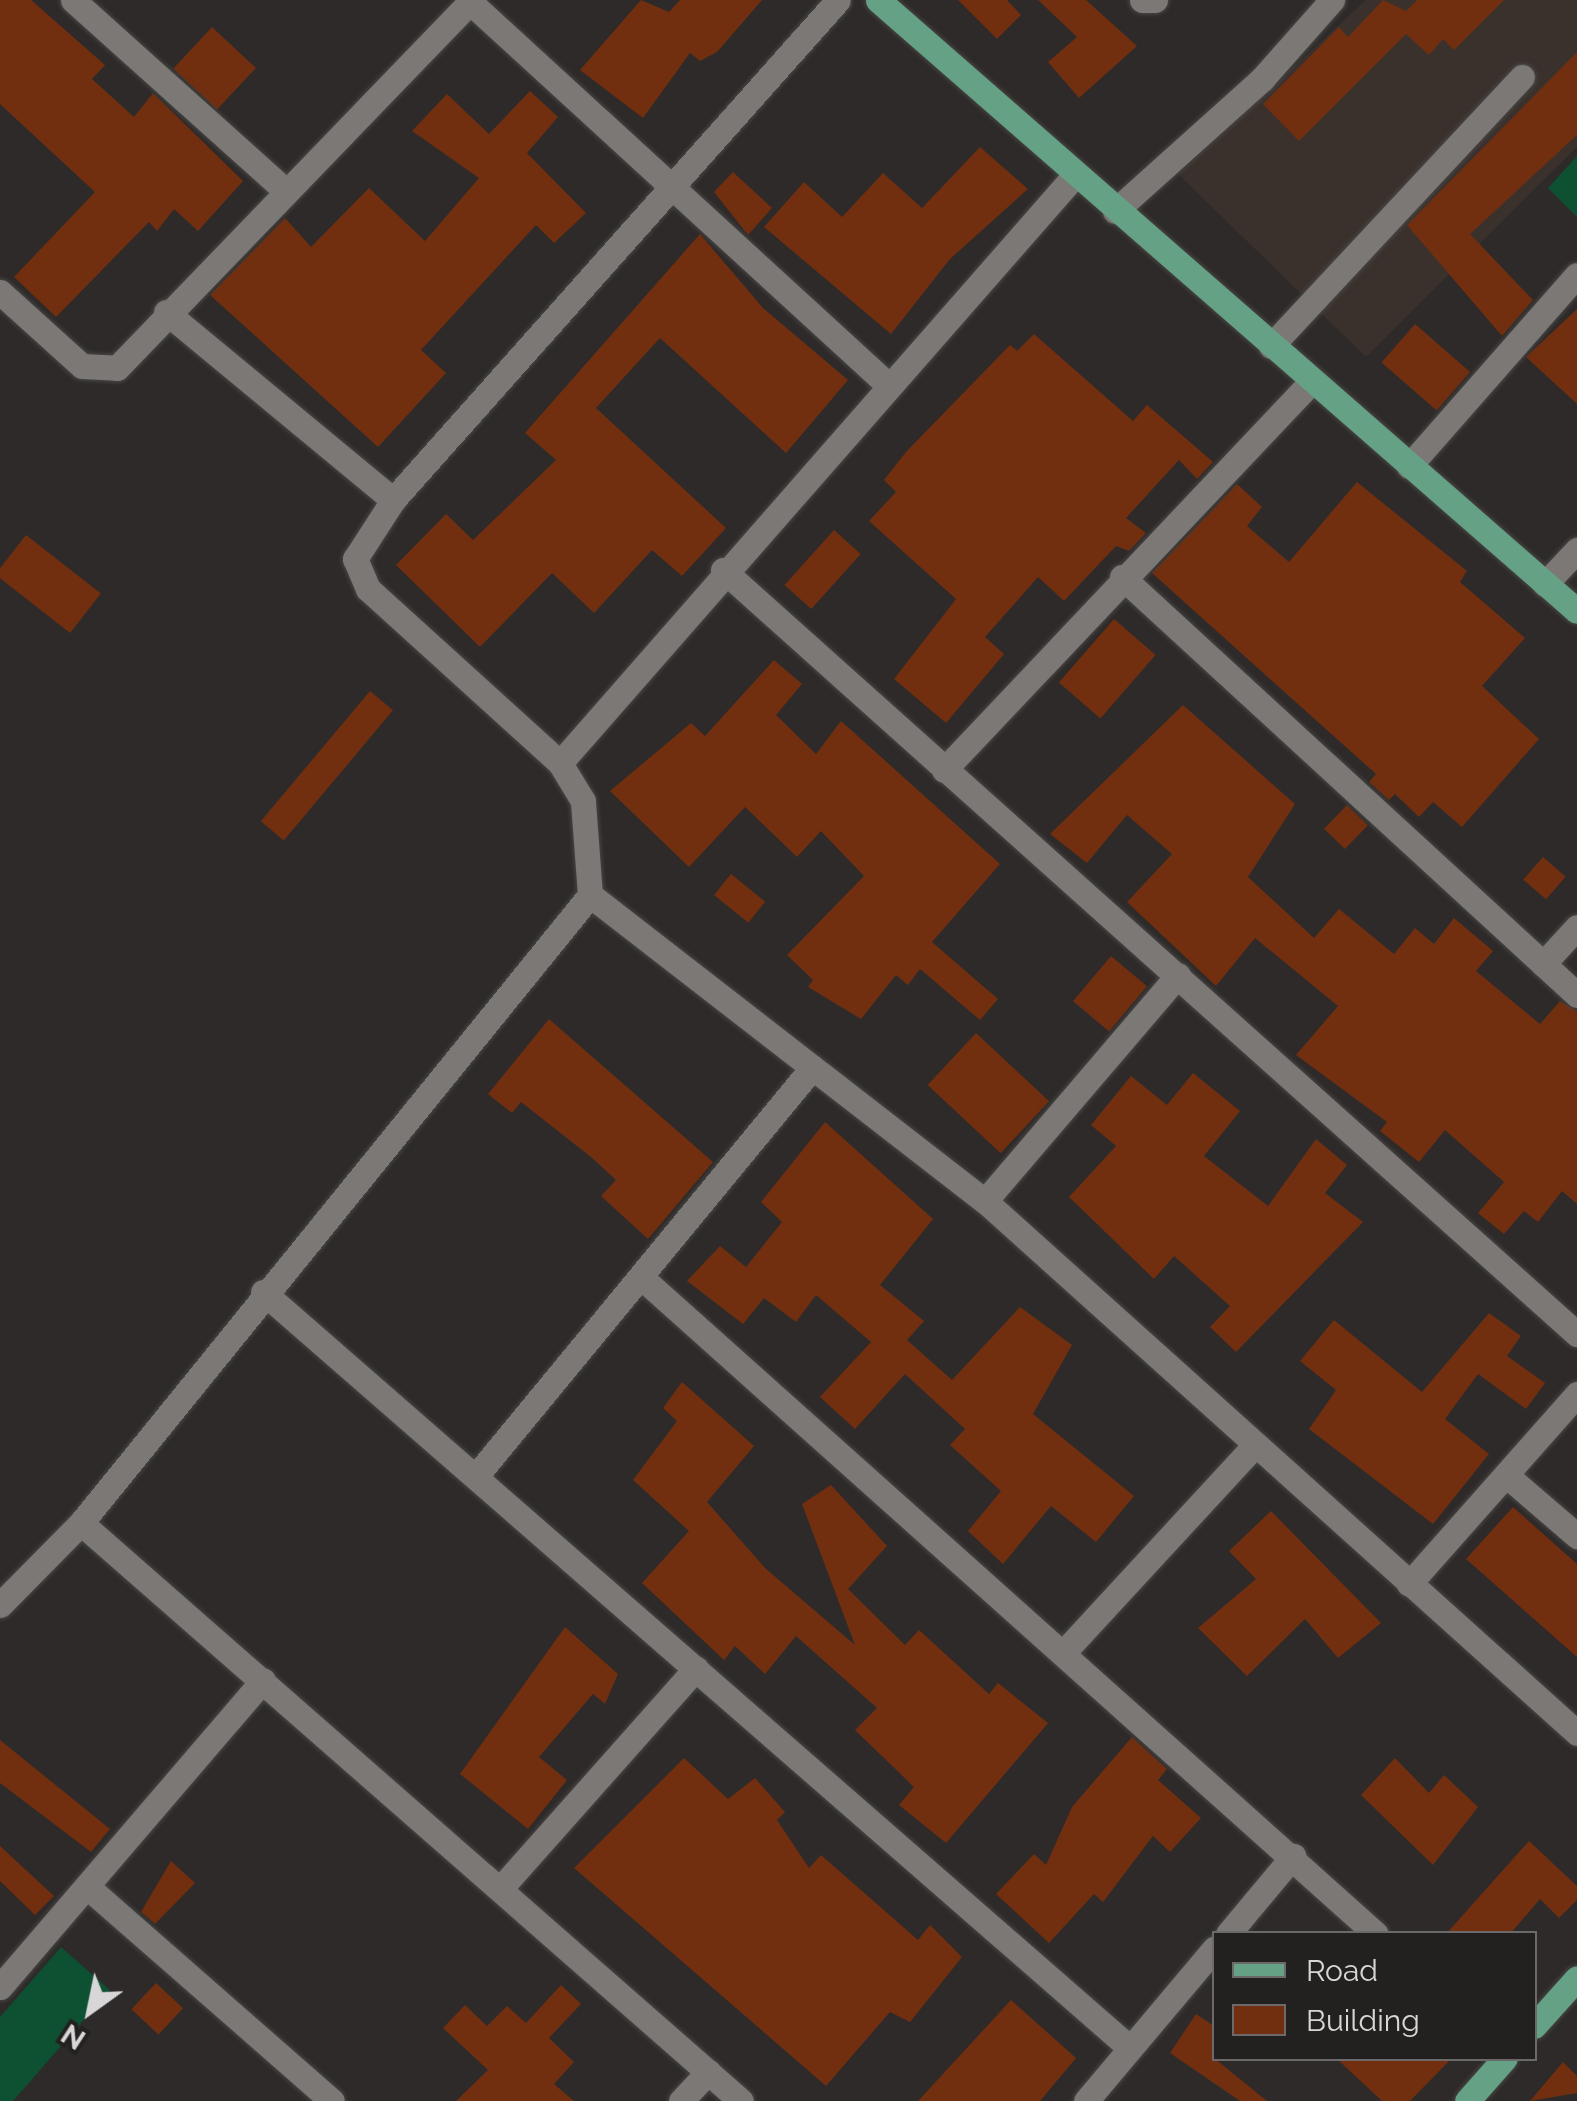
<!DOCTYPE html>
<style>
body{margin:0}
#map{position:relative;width:1577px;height:2101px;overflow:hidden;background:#2d2a29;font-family:Raleway,sans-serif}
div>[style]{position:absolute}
.built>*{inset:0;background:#3a312d}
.green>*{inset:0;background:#0e5132}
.building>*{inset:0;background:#712f0f;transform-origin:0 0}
.roads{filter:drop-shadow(0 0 2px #484645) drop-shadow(0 0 2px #484645)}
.minor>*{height:25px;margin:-12.5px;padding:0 12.5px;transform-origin:12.5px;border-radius:12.5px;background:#7b7876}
.major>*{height:25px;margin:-12.5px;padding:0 12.5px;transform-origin:12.5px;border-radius:12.5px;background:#65a185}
span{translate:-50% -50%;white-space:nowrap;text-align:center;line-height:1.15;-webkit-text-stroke:10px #232120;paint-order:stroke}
.legend{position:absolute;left:1212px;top:1931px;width:325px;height:130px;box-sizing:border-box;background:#232120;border:2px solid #6b6969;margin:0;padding:12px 18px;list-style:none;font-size:30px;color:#d8d6d6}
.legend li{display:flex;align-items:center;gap:20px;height:50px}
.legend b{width:50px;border:2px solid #6b6969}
.north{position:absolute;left:40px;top:1961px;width:100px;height:100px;-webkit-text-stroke:8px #232120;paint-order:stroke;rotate:213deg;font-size:28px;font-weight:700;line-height:40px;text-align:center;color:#d8d6d6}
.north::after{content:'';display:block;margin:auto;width:35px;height:45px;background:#d8d6d6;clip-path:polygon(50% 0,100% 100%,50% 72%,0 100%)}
</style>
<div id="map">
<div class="built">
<div style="clip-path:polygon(1366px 0,1577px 0,1577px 147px,1366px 357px,1178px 174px)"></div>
</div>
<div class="green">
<div style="clip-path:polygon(1577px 156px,1577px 217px,1548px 188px)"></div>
<div style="clip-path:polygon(61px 1947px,110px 1990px,13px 2101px,0 2101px,0 2017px)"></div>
</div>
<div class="building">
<div style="clip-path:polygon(0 0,31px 0,105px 65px,92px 79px,134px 117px,153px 93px,243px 181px,198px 231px,174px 209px,157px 231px,149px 222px,56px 317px,14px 277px,95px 192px,0 104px)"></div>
<div style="clip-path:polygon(641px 0,669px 12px,680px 0,762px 0,717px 52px,700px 61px,690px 53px,643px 118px,580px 70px)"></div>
<div style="clip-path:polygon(958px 0,1007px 0,1021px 15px,997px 39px)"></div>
<div style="clip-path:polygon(1038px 0,1086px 0,1137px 46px,1079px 98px,1048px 62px,1077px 37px)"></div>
<div style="clip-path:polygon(1383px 0,1406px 11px,1417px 0,1504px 0,1454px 50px,1443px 39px,1429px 55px,1406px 34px,1299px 141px,1263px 104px,1339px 27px,1348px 37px)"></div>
<div style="left:212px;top:27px;width:60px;height:57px;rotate:43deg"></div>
<div style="clip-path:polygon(1577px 52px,1577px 135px,1470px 234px,1533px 300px,1502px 336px,1407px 225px)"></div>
<div style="clip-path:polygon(530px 91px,558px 117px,527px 153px,586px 213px,554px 243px,536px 225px,421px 350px,446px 373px,378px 447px,210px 295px,285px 218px,311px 247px,369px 188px,425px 241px,479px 178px,412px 131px,447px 94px,489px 134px)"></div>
<div style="clip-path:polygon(980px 147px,1028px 189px,950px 259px,891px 334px,764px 227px,804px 182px,842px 217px,883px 173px,922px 208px)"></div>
<div style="clip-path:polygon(733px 172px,772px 208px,748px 235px,714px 192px)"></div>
<div style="clip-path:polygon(700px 234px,763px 308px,848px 380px,786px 453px,660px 338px,596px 408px,726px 528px,682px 576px,652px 550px,594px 613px,552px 573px,480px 647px,396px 565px,446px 514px,473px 540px,556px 460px,525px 433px)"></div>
<div style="clip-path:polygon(1577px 309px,1577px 404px,1526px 357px)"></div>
<div style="left:1415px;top:324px;width:73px;height:51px;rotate:41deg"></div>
<div style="clip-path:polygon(1034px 334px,1133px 421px,1147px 405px,1213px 462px,1197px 479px,1179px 460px,1126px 518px,1146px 533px,1129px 551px,1116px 546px,1064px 601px,1038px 577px,985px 637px,1004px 654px,946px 723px,894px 679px,956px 599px,869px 521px,896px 492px,884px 480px,906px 452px,1010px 345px,1017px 351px)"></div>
<div style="clip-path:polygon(1357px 482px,1467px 571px,1460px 582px,1525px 638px,1482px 686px,1539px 739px,1462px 827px,1433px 802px,1419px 817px,1395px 794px,1389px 800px,1369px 782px,1376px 774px,1152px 573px,1237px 484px,1262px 507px,1247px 526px,1289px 562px)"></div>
<div style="left:834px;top:530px;width:36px;height:74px;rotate:42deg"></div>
<div style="left:26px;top:535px;width:95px;height:50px;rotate:38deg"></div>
<div style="left:1114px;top:619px;width:55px;height:84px;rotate:41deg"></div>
<div style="clip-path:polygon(774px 660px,802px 684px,776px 715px,816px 754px,841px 721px,1000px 864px,932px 942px,998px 999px,980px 1020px,920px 969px,908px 985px,896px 975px,861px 1019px,808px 987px,813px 980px,787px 955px,864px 876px,821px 831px,797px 857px,745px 807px,689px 867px,610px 791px,691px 723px,705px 736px)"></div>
<div style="left:370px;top:691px;width:30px;height:170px;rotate:40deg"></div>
<div style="clip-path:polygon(1183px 705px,1295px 804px,1248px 877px,1314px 938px,1339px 909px,1394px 954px,1415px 928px,1434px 944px,1454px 918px,1493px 951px,1476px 971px,1540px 1024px,1560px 1001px,1577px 1011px,1577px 1204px,1562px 1191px,1538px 1222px,1524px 1211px,1504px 1234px,1478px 1213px,1504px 1182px,1445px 1130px,1419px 1162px,1380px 1131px,1387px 1122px,1296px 1055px,1338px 1006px,1255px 938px,1216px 986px,1127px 902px,1172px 854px,1127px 815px,1087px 863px,1050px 834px)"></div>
<div style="left:1347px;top:805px;width:29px;height:33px;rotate:44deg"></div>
<div style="left:1543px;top:857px;width:30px;height:30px;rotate:41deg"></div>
<div style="left:731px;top:874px;width:44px;height:27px;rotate:39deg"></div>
<div style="left:1111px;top:956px;width:47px;height:59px;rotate:40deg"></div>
<div style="clip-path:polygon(549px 1019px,713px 1162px,648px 1239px,601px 1196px,616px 1180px,591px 1157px,521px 1102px,512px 1113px,488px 1094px)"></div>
<div style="left:976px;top:1033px;width:100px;height:71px;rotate:43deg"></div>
<div style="clip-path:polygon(1193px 1073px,1240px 1111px,1204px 1156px,1268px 1206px,1316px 1139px,1347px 1165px,1325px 1193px,1363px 1222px,1236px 1352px,1210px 1327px,1230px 1306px,1174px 1256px,1154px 1279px,1069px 1197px,1116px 1146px,1091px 1125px,1131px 1076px,1167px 1105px)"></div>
<div style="clip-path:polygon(825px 1122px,933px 1219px,880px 1285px,924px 1321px,907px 1340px,952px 1380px,1020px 1307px,1072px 1345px,1033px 1414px,1134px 1496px,1096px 1542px,1051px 1506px,1003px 1564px,968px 1531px,1001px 1491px,950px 1445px,965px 1429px,905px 1374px,855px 1429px,820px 1397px,871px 1342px,816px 1295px,796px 1322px,764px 1298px,743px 1324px,687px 1281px,720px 1246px,746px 1267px,782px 1222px,761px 1202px)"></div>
<div style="clip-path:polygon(1489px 1313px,1521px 1336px,1507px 1356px,1545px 1383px,1526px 1409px,1478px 1374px,1445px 1419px,1489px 1454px,1433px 1524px,1309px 1429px,1336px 1390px,1300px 1361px,1334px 1320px,1422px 1392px)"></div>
<div style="clip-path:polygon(682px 1382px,754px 1446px,707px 1502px,765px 1568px,855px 1645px,802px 1504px,831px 1485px,887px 1546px,848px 1589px,905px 1645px,919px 1630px,989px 1694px,998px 1683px,1048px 1723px,946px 1843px,899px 1805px,914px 1787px,855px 1730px,877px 1708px,796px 1636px,765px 1674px,735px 1646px,724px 1660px,642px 1583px,689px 1531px,633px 1480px,677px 1421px,663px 1408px)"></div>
<div style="clip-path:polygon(1513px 1507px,1577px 1564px,1577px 1657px,1466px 1559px)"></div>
<div style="clip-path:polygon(1271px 1511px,1381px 1623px,1338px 1658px,1305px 1619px,1247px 1676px,1198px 1628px,1256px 1579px,1229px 1551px)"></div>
<div style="clip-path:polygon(565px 1627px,618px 1674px,605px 1704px,593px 1694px,539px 1757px,567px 1780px,528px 1829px,460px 1774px)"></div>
<div style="clip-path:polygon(1132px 1737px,1167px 1769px,1158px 1780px,1201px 1818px,1170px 1852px,1153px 1836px,1103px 1902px,1094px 1894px,1049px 1943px,996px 1894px,1034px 1854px,1046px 1865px,1072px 1807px)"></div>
<div style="clip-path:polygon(0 1740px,110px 1829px,91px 1852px,0 1783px)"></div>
<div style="clip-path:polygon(684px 1758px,728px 1799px,755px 1778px,785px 1812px,777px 1820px,809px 1868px,821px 1855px,918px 1940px,930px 1925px,962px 1957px,910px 2022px,890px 2012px,826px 2086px,574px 1868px)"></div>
<div style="clip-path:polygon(1395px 1758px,1429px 1793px,1444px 1775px,1478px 1807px,1433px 1865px,1361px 1795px)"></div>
<div style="clip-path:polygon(1529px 1841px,1577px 1886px,1577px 1900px,1559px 1918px,1540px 1899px,1510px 1934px,1446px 1934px)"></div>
<div style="clip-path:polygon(0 1846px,54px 1896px,35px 1915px,0 1881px)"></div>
<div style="clip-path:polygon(171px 1861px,195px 1883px,155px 1924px,141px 1912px)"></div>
<div style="left:156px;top:1983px;width:37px;height:36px;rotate:43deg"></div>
<div style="clip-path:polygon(561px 1985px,581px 2004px,549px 2038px,574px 2062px,554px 2084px,574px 2101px,456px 2101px,488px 2070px,443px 2028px,465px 2005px,487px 2026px,507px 2006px,526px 2023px)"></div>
<div style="clip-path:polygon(1011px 2000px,1076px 2058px,1040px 2101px,918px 2101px)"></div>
<div style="clip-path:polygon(1196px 2014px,1214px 2026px,1214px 2058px,1267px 2101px,1240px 2101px,1170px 2053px)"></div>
<div style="clip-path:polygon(1336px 2058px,1452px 2058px,1410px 2101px,1382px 2101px)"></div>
<div style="clip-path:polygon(1563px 2062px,1577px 2076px,1577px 2093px,1530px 2101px)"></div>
</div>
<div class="roads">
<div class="minor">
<div style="left:73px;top:0;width:285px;rotate:41.9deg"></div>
<div style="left:1142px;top:0;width:13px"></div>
<div style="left:1115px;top:211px;width:198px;rotate:-41.9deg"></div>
<div style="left:1262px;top:79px;width:106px;rotate:-48.5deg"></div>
<div style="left:0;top:292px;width:110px;rotate:42.1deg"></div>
<div style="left:82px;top:366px;width:35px;rotate:3deg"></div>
<div style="left:117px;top:368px;width:508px;rotate:-46.04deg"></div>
<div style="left:470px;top:2px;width:566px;rotate:42.49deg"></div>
<div style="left:166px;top:312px;width:295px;rotate:39.6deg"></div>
<div style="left:1271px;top:346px;width:368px;rotate:-47deg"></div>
<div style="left:1409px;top:466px;width:254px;rotate:-48.7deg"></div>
<div style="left:723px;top:570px;width:1146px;rotate:41.82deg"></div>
<div style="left:1122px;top:577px;width:618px;rotate:42.57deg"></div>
<div style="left:1545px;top:584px;width:47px;rotate:-46.7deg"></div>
<div style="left:560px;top:763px;width:780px;rotate:-48.79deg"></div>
<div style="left:944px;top:770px;width:535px;rotate:-46.59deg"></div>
<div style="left:590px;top:895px;width:500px;rotate:37.8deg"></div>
<div style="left:985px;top:1201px;width:796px;rotate:41.94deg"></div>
<div style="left:1543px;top:964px;width:50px;rotate:-47.4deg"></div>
<div style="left:985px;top:1201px;width:297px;rotate:-49.5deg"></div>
<div style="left:642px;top:1278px;width:984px;rotate:41.79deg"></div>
<div style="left:263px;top:1292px;width:1150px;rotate:41.09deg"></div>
<div style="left:1506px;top:1475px;width:94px;rotate:40.7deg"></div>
<div style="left:476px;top:1476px;width:529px;rotate:-50.53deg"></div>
<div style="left:81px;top:1523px;width:877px;rotate:41.21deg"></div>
<div style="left:1409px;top:1584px;width:254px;rotate:-48.5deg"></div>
<div style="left:0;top:1605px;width:115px;rotate:-45.4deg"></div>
<div style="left:81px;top:1523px;width:808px;rotate:-50.97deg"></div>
<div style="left:590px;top:895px;width:94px;rotate:-94.3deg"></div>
<div style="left:583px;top:801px;width:44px;rotate:-121.2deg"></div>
<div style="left:560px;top:763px;width:259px;rotate:-137.8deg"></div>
<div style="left:368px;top:589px;width:33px;rotate:-113deg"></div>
<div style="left:355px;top:559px;width:70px;rotate:-57.2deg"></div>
<div style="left:393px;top:500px;width:669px;rotate:-48.33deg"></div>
<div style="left:1063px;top:1653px;width:283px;rotate:-47.3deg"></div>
<div style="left:500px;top:1889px;width:295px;rotate:-48.4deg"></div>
<div style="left:91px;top:1890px;width:320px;rotate:41.2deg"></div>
<div style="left:1228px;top:1934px;width:102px;rotate:-50.2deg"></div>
<div style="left:0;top:1987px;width:404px;rotate:-49.4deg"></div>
<div style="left:681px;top:2101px;width:40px;rotate:-47deg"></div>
<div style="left:1086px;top:2101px;width:199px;rotate:-49.9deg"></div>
</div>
<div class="major">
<div style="left:878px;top:0;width:928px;rotate:41.16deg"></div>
<div style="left:1534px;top:2026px;width:64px;rotate:-48.1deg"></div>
<div style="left:1467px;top:2101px;width:57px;rotate:-48.5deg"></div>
</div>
</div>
<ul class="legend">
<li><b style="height:12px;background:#65a185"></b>Road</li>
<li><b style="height:28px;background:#712f0f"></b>Building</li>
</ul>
<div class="north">N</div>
</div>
